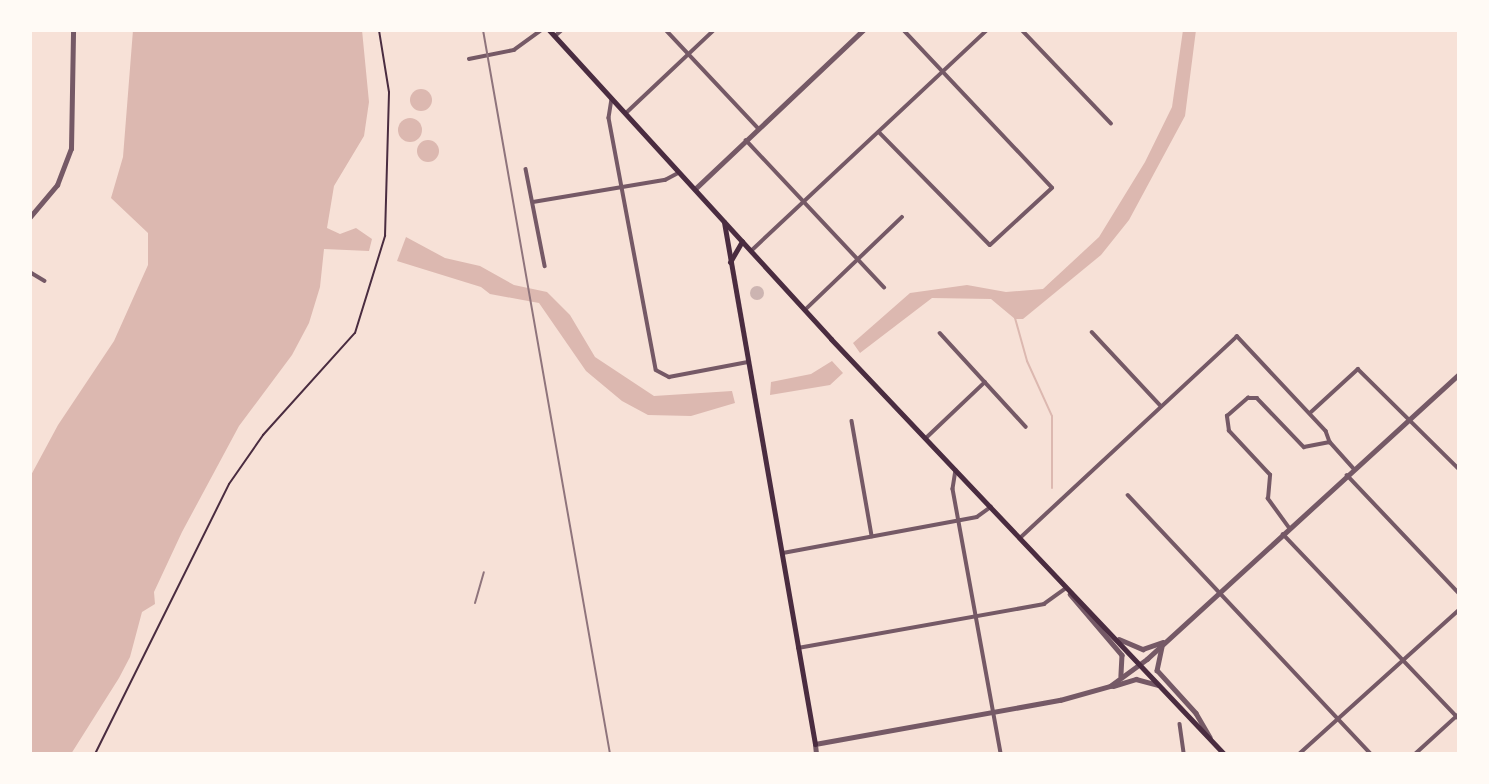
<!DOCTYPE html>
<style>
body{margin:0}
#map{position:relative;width:1489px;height:784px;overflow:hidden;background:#f7e1d7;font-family:Helvetica,sans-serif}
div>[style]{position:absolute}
.water>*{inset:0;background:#dcb8b0}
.round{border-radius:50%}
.stream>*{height:2px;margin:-1px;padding:0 1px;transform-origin:1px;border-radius:1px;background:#dcb8b0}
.building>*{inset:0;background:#ccb4b1}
.path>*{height:2px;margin:-1px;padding:0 1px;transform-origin:1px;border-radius:1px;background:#4a2c40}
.minor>*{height:3.5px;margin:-1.75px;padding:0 1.75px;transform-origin:1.75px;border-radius:1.75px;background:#755966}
.tertiary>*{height:4.5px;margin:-2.25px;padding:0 2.25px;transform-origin:2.25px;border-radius:2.25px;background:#755966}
.secondary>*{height:5px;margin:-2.5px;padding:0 2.5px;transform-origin:2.5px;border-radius:2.5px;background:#4a2c40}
.primary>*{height:5px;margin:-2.5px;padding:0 2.5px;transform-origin:2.5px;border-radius:2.5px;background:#4a2c40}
.rail>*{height:2px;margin:-1px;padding:0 1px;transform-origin:1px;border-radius:1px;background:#8f747c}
span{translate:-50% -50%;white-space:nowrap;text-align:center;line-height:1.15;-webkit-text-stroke:5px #fffaf5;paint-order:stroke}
.frame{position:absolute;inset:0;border:32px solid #fffaf5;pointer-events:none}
</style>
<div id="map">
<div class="water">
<div style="clip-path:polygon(133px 30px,362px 30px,369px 102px,364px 136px,334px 186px,327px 228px,340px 234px,356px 228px,372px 239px,369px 251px,324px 249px,320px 287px,309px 323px,292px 355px,239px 426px,182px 532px,154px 592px,155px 604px,142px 612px,130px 657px,119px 678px,71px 754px,30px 754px,30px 477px,58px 425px,114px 341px,148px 265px,148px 233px,111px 198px,123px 157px)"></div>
<div style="clip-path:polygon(1183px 30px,1196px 30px,1185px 116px,1129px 220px,1101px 255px,1023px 319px,1015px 319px,991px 299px,932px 298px,860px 353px,853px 343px,910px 293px,967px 285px,1006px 292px,1043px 289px,1099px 237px,1145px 162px,1172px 107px)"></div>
<div class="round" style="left:410px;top:89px;width:22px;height:22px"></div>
<div class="round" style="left:398px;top:118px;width:24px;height:24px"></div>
<div class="round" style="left:417px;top:140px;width:22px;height:22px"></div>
<div style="clip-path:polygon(406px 237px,445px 258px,480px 266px,514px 285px,547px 292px,570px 315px,595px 357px,654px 396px,732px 391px,735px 403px,691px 416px,648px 415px,622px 401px,586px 371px,539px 303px,490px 294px,481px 287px,397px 261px)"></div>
<div style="clip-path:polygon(832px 361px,843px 373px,830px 385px,770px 395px,771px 382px,811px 374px)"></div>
</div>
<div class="stream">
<div style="left:1048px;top:286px;width:23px;rotate:-41deg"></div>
<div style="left:1015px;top:318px;width:45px;rotate:74.4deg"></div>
<div style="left:1027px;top:361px;width:60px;rotate:65.6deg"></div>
<div style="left:1052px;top:416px;width:72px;rotate:90deg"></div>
</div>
<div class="building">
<div class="round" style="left:750px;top:286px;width:14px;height:14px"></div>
</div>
<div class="path">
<div style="left:95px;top:754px;width:301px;rotate:-63.6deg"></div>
<div style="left:229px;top:484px;width:60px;rotate:-55.2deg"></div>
<div style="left:263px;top:435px;width:137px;rotate:-48deg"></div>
<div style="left:355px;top:333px;width:102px;rotate:-72.8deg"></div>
<div style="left:385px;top:236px;width:144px;rotate:-88.4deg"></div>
<div style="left:389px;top:92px;width:63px;rotate:-99.2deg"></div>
</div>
<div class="minor">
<div style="left:666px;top:30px;width:134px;rotate:46.8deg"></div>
<div style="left:1022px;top:30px;width:129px;rotate:46.3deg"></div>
<div style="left:555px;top:36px;width:9px;rotate:-41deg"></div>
<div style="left:469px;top:59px;width:46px;rotate:-11.3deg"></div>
<div style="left:514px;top:50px;width:34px;rotate:-36deg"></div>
<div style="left:612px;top:99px;width:19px;rotate:99deg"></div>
<div style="left:609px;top:118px;width:256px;rotate:79.4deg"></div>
<div style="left:656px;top:370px;width:15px;rotate:28deg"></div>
<div style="left:669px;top:377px;width:80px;rotate:-10.8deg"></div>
<div style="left:626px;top:113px;width:121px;rotate:-43.3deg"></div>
<div style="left:879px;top:132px;width:158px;rotate:45.5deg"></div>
<div style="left:990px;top:245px;width:84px;rotate:-42.6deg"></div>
<div style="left:1052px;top:188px;width:217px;rotate:-133.3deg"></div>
<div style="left:746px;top:140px;width:202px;rotate:46.8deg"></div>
<div style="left:526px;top:169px;width:99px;rotate:78.9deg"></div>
<div style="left:533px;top:202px;width:134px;rotate:-9.5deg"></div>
<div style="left:665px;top:180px;width:15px;rotate:-28deg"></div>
<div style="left:751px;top:251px;width:323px;rotate:-43.1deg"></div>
<div style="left:30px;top:272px;width:17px;rotate:31deg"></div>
<div style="left:805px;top:310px;width:134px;rotate:-43.8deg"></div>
<div style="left:1092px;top:332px;width:100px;rotate:47deg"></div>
<div style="left:940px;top:333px;width:127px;rotate:47.5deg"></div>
<div style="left:1310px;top:413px;width:65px;rotate:-42.5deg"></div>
<div style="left:1358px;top:369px;width:142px;rotate:44.7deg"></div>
<div style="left:852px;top:421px;width:117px;rotate:80.1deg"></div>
<div style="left:926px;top:438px;width:81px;rotate:-43.5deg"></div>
<div style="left:956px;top:470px;width:19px;rotate:99deg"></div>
<div style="left:953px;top:489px;width:269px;rotate:79.7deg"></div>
<div style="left:1347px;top:475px;width:163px;rotate:46.5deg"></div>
<div style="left:1128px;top:495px;width:355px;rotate:46.8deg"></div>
<div style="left:1289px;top:528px;width:36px;rotate:-126deg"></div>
<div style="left:1268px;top:499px;width:24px;rotate:-85deg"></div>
<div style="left:1270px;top:475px;width:60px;rotate:-133deg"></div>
<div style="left:1229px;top:431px;width:15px;rotate:-98deg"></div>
<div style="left:1227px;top:416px;width:28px;rotate:-41deg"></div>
<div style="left:1248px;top:398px;width:9px"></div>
<div style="left:1257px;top:398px;width:68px;rotate:46.2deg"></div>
<div style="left:1304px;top:447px;width:26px;rotate:-11deg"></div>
<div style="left:1283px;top:534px;width:255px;rotate:46.4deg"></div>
<div style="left:1020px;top:538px;width:296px;rotate:-42.9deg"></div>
<div style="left:1237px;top:336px;width:130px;rotate:46.9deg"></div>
<div style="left:1326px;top:431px;width:12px;rotate:70deg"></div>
<div style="left:1330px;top:442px;width:36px;rotate:48deg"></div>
<div style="left:783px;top:553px;width:197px;rotate:-10.5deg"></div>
<div style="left:977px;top:517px;width:17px;rotate:-36deg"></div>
<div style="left:798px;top:648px;width:250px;rotate:-10.1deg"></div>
<div style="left:1044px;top:604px;width:27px;rotate:-36deg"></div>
<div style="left:1180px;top:724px;width:30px;rotate:82deg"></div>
<div style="left:1299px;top:754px;width:215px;rotate:-42deg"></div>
<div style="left:1415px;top:754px;width:59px;rotate:-42.3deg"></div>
</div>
<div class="tertiary">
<div style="left:695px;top:189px;width:231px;rotate:-43.4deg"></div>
<div style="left:30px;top:217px;width:42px;rotate:-49.8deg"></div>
<div style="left:57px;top:185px;width:39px;rotate:-69deg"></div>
<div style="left:71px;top:149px;width:119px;rotate:-89deg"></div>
<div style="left:1070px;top:594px;width:80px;rotate:49.6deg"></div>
<div style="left:1122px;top:655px;width:21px;rotate:93deg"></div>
<div style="left:1119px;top:639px;width:26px;rotate:23deg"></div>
<div style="left:1143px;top:649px;width:21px;rotate:-19deg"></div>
<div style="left:1162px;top:647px;width:24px;rotate:102deg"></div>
<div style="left:1157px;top:670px;width:58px;rotate:47.8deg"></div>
<div style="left:1196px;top:713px;width:28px;rotate:60deg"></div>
<div style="left:1113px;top:686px;width:24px;rotate:-17deg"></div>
<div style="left:1136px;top:679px;width:23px;rotate:15deg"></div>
<div style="left:816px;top:754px;width:10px;rotate:-96deg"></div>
<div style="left:815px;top:744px;width:249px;rotate:-10.2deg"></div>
<div style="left:1060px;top:700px;width:52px;rotate:-15.6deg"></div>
<div style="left:1110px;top:686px;width:46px;rotate:-36.1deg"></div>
<div style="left:1147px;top:659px;width:423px;rotate:-42.4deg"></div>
</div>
<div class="secondary">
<div style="left:724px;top:222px;width:530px;rotate:80.11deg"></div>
<div style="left:730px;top:262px;width:24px;rotate:-60deg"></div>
</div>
<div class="primary">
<div style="left:549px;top:30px;width:418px;rotate:47.6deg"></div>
<div style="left:831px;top:339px;width:572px;rotate:46.56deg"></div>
</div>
<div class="rail">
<div style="left:483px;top:30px;width:735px;rotate:80.05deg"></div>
<div style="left:475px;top:603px;width:32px;rotate:-74deg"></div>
</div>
<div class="frame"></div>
</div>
